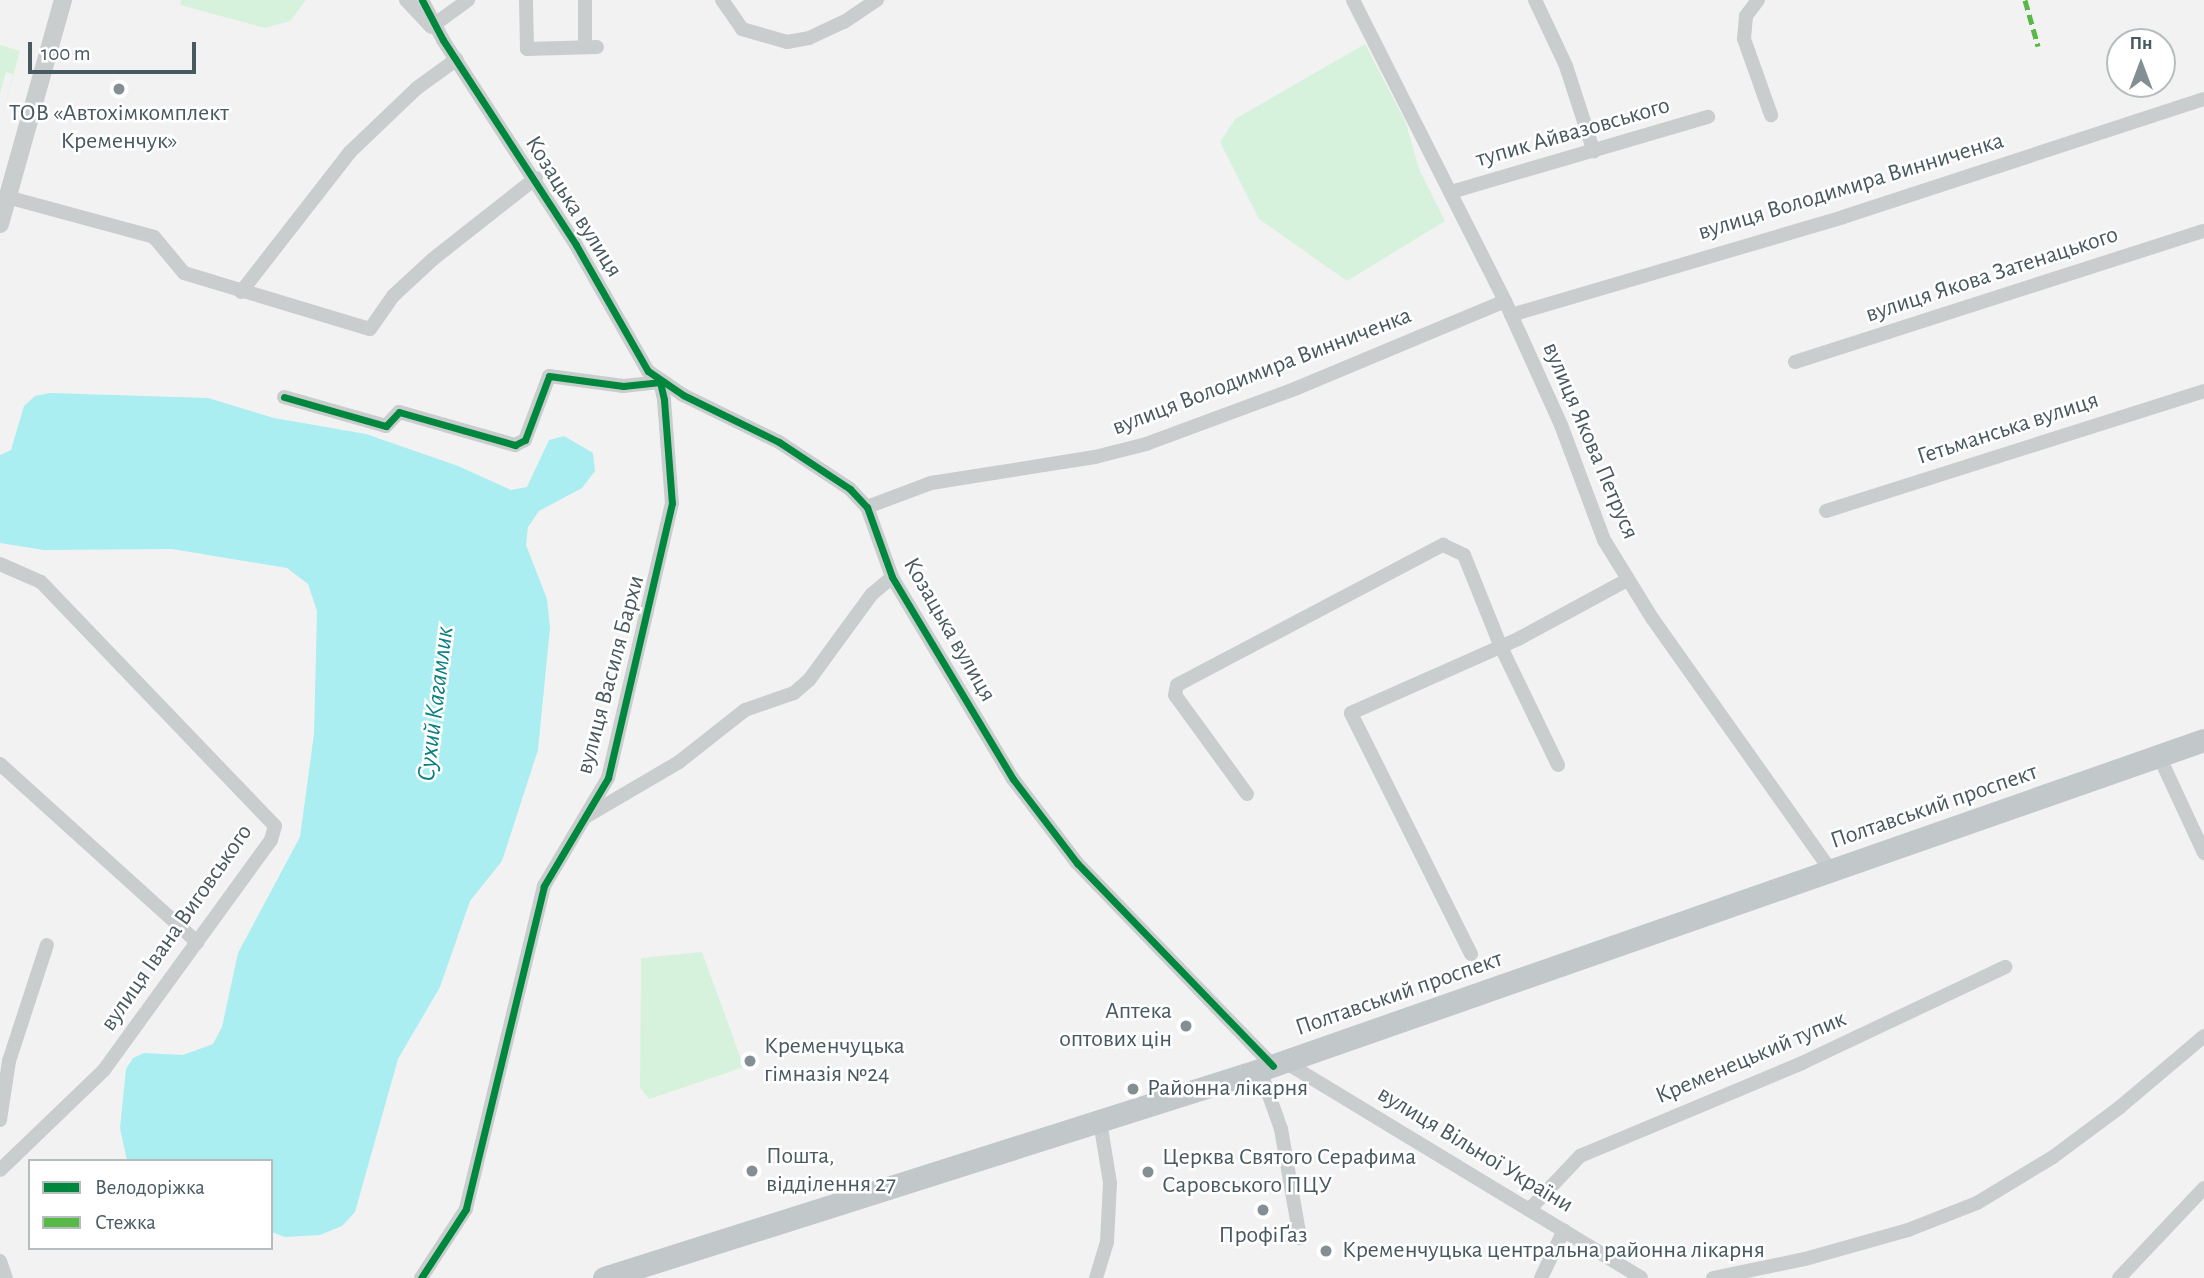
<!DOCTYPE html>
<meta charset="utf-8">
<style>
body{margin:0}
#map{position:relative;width:2204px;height:1278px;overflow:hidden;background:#f3f2f2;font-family:"Alegreya Sans",sans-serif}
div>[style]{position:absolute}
.green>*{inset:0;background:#d6f2dc}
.water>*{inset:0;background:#aaeef1}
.minor>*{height:14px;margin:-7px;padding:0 7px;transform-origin:7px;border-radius:7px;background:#c9cdce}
.tertiary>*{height:18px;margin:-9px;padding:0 9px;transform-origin:9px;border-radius:9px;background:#c9cdce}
.trunk>*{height:23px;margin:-11.5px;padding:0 11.5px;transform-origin:11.5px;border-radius:11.5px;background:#c2c7ca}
.quiet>*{height:5px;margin-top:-2.5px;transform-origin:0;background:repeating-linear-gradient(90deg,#58b947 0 10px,transparent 0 15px)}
.cycleway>*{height:7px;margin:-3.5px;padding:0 3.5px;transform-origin:3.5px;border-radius:3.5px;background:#00873e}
.dots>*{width:19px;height:19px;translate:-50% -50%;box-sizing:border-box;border:4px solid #fff;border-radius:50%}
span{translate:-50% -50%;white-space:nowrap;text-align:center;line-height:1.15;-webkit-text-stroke:5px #fff;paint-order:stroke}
.poi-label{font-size:24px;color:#485960}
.right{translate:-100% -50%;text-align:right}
.left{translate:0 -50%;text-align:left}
.street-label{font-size:24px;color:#485960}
.water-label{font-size:26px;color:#0a8083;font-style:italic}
.legend{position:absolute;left:28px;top:1159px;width:245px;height:91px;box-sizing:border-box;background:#fff;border:2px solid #b6bdbf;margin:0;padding:9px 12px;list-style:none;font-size:21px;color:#485960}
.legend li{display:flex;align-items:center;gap:14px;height:35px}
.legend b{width:35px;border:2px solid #b6bdbf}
.north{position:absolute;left:2106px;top:28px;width:70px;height:70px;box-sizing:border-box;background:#fff;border:2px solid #b6bdbf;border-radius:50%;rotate:0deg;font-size:19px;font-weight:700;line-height:28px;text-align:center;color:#485960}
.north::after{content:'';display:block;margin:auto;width:24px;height:32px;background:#848f93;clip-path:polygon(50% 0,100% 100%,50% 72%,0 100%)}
.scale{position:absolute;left:28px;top:42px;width:168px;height:32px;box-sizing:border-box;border:4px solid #485960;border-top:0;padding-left:9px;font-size:21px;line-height:24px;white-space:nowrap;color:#485960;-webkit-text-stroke:5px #fff;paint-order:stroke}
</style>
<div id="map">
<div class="green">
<div style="clip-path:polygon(181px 0,306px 0,290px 21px,265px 28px,180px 5px)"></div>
<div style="clip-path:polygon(1365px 44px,1406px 123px,1419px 169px,1445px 221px,1347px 281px,1259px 219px,1220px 142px,1235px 119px)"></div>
<div style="clip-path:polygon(0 45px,20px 51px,0 124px,13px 74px,6px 72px,0 93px)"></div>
<div style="clip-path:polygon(702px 952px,744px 1067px,649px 1099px,640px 1088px,641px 958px)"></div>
</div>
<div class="water">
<div style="clip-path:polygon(50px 393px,208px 398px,274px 418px,366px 434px,458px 466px,511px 490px,527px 487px,549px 440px,564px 436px,593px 453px,595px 471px,582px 488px,539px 511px,528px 527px,526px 545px,547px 599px,550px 628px,538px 750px,502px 861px,470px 901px,440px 987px,398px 1059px,355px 1212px,342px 1226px,320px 1235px,285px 1237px,271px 1232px,271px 1161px,127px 1161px,120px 1128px,126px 1069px,133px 1058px,144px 1053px,183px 1055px,213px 1044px,222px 1027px,238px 953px,300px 837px,314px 734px,317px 611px,308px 584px,287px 568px,172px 549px,44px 550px,0 543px,0 455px,11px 450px,24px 406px,35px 396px)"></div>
</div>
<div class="minor">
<div style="left:406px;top:0;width:37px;rotate:47deg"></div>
<div style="left:422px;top:0;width:45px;rotate:62.3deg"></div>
<div style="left:443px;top:40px;width:244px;rotate:57deg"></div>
<div style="left:576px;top:245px;width:145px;rotate:60.3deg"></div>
<div style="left:648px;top:371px;width:42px;rotate:34.4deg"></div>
<div style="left:683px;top:395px;width:107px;rotate:26.1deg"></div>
<div style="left:779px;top:442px;width:85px;rotate:33.5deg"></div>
<div style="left:850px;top:489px;width:25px;rotate:47deg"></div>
<div style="left:867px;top:507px;width:74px;rotate:70.3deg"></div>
<div style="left:892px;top:577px;width:235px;rotate:59.1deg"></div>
<div style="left:1013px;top:779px;width:106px;rotate:52.7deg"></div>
<div style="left:1077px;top:863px;width:282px;rotate:46deg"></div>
<div style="left:526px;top:0;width:49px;rotate:88.8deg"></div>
<div style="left:527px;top:49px;width:70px;rotate:-1.6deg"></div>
<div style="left:585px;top:0;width:47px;rotate:90deg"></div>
<div style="left:722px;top:0;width:35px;rotate:55deg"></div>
<div style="left:742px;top:29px;width:47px;rotate:16.1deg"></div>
<div style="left:787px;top:42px;width:22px;rotate:-10deg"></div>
<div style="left:809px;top:38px;width:38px;rotate:-25deg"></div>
<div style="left:844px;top:22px;width:40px;rotate:-34deg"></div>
<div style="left:1353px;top:0;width:337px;rotate:63.2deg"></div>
<div style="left:1505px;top:301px;width:136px;rotate:65.7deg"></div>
<div style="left:1561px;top:425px;width:123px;rotate:69.5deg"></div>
<div style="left:1604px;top:540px;width:92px;rotate:58.4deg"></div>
<div style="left:1652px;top:618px;width:310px;rotate:54.7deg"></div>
<div style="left:1535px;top:0;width:73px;rotate:64.8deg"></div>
<div style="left:1566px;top:66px;width:90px;rotate:72deg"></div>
<div style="left:1758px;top:0;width:20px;rotate:127deg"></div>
<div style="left:1746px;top:16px;width:23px;rotate:95deg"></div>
<div style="left:1744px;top:39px;width:81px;rotate:70.4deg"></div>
<div style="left:435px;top:24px;width:41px;rotate:-36deg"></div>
<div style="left:1451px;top:192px;width:268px;rotate:-16.3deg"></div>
<div style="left:7px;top:197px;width:152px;rotate:15.2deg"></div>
<div style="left:154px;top:237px;width:47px;rotate:50.2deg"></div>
<div style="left:184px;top:273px;width:194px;rotate:16.8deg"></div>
<div style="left:370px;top:329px;width:40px;rotate:-55.1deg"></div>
<div style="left:393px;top:296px;width:54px;rotate:-42.8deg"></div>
<div style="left:433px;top:259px;width:131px;rotate:-38.2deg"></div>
<div style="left:241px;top:292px;width:177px;rotate:-52.1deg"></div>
<div style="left:350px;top:152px;width:93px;rotate:-43.7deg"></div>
<div style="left:417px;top:88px;width:49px;rotate:-35.9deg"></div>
<div style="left:1511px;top:315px;width:346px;rotate:-16.4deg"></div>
<div style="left:1843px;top:217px;width:380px;rotate:-18.1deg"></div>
<div style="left:1795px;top:362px;width:429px;rotate:-17.8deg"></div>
<div style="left:284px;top:397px;width:106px;rotate:15.9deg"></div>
<div style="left:386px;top:426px;width:19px;rotate:-47deg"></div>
<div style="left:399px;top:412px;width:121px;rotate:15.9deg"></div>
<div style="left:515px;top:445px;width:11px;rotate:-27deg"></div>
<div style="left:525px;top:440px;width:68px;rotate:-69.4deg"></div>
<div style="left:549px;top:376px;width:75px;rotate:7.7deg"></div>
<div style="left:623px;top:386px;width:37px;rotate:-6deg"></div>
<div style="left:660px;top:382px;width:18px;rotate:77deg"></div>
<div style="left:664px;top:400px;width:103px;rotate:85.6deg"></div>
<div style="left:672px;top:503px;width:282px;rotate:103.1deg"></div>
<div style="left:608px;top:778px;width:126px;rotate:120.7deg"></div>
<div style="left:544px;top:886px;width:332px;rotate:103.6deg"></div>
<div style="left:466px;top:1209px;width:82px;rotate:123.1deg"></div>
<div style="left:867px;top:507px;width:68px;rotate:-20.6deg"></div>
<div style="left:931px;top:483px;width:166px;rotate:-9deg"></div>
<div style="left:1095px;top:457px;width:53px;rotate:-14.3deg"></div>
<div style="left:1146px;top:444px;width:161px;rotate:-20.3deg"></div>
<div style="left:1297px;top:388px;width:225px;rotate:-22.7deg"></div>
<div style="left:1826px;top:511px;width:397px;rotate:-17.6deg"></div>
<div style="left:0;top:564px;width:45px;rotate:23.7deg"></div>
<div style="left:41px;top:582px;width:338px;rotate:46.2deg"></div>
<div style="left:275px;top:826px;width:15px;rotate:106deg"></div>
<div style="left:271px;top:840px;width:284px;rotate:126deg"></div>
<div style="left:104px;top:1070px;width:144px;rotate:136.1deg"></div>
<div style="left:2159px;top:756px;width:107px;rotate:65.1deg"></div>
<div style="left:0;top:764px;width:266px;rotate:42.1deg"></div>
<div style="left:1247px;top:794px;width:122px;rotate:-126deg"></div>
<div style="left:1175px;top:695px;width:10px;rotate:-79deg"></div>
<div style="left:1177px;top:685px;width:301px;rotate:-27.8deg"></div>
<div style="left:1443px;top:545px;width:23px;rotate:25deg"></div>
<div style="left:1464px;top:555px;width:99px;rotate:68.1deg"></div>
<div style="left:1501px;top:647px;width:131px;rotate:64.2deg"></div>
<div style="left:587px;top:816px;width:107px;rotate:-30.4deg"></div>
<div style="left:679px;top:762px;width:84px;rotate:-38.2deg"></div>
<div style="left:745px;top:710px;width:52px;rotate:-19.1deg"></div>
<div style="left:794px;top:693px;width:20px;rotate:-41deg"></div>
<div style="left:809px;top:680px;width:107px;rotate:-53.8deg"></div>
<div style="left:872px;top:594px;width:26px;rotate:-40deg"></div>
<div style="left:1471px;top:954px;width:269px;rotate:-116.5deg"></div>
<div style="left:1351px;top:713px;width:183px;rotate:-23.9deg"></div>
<div style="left:1518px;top:639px;width:124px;rotate:-28.4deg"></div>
<div style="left:1285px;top:1062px;width:416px;rotate:31.2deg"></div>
<div style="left:1260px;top:1070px;width:63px;rotate:70.4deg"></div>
<div style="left:1281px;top:1129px;width:111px;rotate:80.1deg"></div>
<div style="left:0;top:1120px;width:60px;rotate:-81.3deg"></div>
<div style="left:9px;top:1061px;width:122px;rotate:-71.9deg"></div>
<div style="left:1529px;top:1210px;width:74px;rotate:-46.6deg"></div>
<div style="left:1580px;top:1156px;width:241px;rotate:-22.7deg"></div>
<div style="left:1802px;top:1063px;width:225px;rotate:-25.3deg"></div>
<div style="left:0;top:1261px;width:18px;rotate:71deg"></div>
<div style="left:1096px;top:1278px;width:38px;rotate:-73deg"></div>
<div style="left:1107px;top:1242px;width:59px;rotate:-87.1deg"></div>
<div style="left:1110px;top:1183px;width:63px;rotate:-99.2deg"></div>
<div style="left:1541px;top:1278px;width:53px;rotate:-64.4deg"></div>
<div style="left:1713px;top:1278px;width:94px;rotate:-11.7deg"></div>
<div style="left:1805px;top:1259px;width:107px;rotate:-15.7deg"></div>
<div style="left:1908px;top:1230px;width:74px;rotate:-21.4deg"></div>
<div style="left:1977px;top:1203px;width:89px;rotate:-31.2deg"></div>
<div style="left:2053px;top:1157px;width:84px;rotate:-36.7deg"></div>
<div style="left:2120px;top:1107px;width:110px;rotate:-40.2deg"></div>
<div style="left:2119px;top:1278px;width:124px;rotate:-46.6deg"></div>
</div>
<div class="tertiary">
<div style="left:0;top:224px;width:233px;rotate:-74.3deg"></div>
</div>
<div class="trunk">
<div style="left:604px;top:1278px;width:688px;rotate:-17.59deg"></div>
<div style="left:1260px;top:1070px;width:1000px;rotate:-19.27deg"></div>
</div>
<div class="quiet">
<div style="left:2025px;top:0;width:48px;rotate:74.2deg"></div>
</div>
<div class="cycleway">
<div style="left:422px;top:0;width:45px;rotate:62.3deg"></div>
<div style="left:443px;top:40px;width:244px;rotate:57deg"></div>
<div style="left:576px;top:245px;width:145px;rotate:60.3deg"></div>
<div style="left:648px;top:371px;width:42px;rotate:34.4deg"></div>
<div style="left:683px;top:395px;width:107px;rotate:26.1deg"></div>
<div style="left:779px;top:442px;width:85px;rotate:33.5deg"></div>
<div style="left:850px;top:489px;width:25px;rotate:47deg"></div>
<div style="left:867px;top:507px;width:74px;rotate:70.3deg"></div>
<div style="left:892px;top:577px;width:235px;rotate:59.1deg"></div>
<div style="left:1013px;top:779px;width:106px;rotate:52.7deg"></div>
<div style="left:1077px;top:863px;width:282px;rotate:46deg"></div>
<div style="left:284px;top:397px;width:106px;rotate:15.9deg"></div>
<div style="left:386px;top:426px;width:19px;rotate:-47deg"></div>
<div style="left:399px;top:412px;width:121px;rotate:15.9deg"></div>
<div style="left:515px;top:445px;width:11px;rotate:-27deg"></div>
<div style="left:525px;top:440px;width:68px;rotate:-69.4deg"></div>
<div style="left:549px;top:376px;width:75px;rotate:7.7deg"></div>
<div style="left:623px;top:386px;width:37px;rotate:-6deg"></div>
<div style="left:660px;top:382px;width:18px;rotate:77deg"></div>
<div style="left:664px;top:400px;width:103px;rotate:85.6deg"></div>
<div style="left:672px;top:503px;width:282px;rotate:103.1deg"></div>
<div style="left:608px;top:778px;width:126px;rotate:120.7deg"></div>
<div style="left:544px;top:886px;width:332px;rotate:103.6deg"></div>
<div style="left:466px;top:1209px;width:82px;rotate:123.1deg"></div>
</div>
<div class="dots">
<div style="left:119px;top:89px;background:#848f93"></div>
<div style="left:1186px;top:1026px;background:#848f93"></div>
<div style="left:750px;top:1061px;background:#848f93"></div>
<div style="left:1133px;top:1089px;background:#848f93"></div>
<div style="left:752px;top:1171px;background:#848f93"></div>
<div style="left:1148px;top:1172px;background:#848f93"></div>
<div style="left:1263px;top:1210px;background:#848f93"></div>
<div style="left:1326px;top:1251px;background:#848f93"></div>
</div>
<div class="poi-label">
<span style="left:119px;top:128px">ТОВ «Автохімкомплект<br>Кременчук»</span>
<span class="right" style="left:1172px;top:1026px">Аптека<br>оптових цін</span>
<span class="left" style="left:764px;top:1061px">Кременчуцька<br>гімназія №24</span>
<span class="left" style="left:1147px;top:1089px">Районна лікарня</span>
<span class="left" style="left:766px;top:1171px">Пошта,<br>відділення 27</span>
<span class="left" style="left:1162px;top:1172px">Церква Святого Серафима<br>Саровського ПЦУ</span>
<span style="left:1263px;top:1236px">ПрофіҐаз</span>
<span class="left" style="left:1342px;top:1251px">Кременчуцька центральна районна лікарня</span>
</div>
<div class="street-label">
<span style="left:1573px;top:133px;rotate:-16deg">тупик Айвазовського</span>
<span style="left:1851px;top:187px;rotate:-17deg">вулиця Володимира Винниченка</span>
<span style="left:573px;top:207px;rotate:58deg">Козацька вулиця</span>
<span style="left:1992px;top:275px;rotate:-18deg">вулиця Якова Затенацького</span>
<span style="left:1262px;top:372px;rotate:-21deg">вулиця Володимира Винниченка</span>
<span style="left:2008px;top:429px;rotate:-18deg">Гетьманська вулиця</span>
<span style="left:1590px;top:441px;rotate:67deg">вулиця Якова Петруся</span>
<span style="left:949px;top:630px;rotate:60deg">Козацька вулиця</span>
<span style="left:611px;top:675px;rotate:-75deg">вулиця Василя Бархи</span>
<span style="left:1934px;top:807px;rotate:-19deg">Полтавський проспект</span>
<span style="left:177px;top:928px;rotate:-55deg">вулиця Івана Виговського</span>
<span style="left:1399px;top:994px;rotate:-19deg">Полтавський проспект</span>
<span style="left:1751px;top:1058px;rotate:-23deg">Кременецький тупик</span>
<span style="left:1475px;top:1150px;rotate:31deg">вулиця Вільної України</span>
</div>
<div class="water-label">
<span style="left:436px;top:704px;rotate:-83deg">Сухий Кагамлик</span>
</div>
<ul class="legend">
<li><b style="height:9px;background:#00873e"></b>Велодоріжка</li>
<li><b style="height:9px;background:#58b947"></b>Стежка</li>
</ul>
<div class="north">Пн</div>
<div class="scale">100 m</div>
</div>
